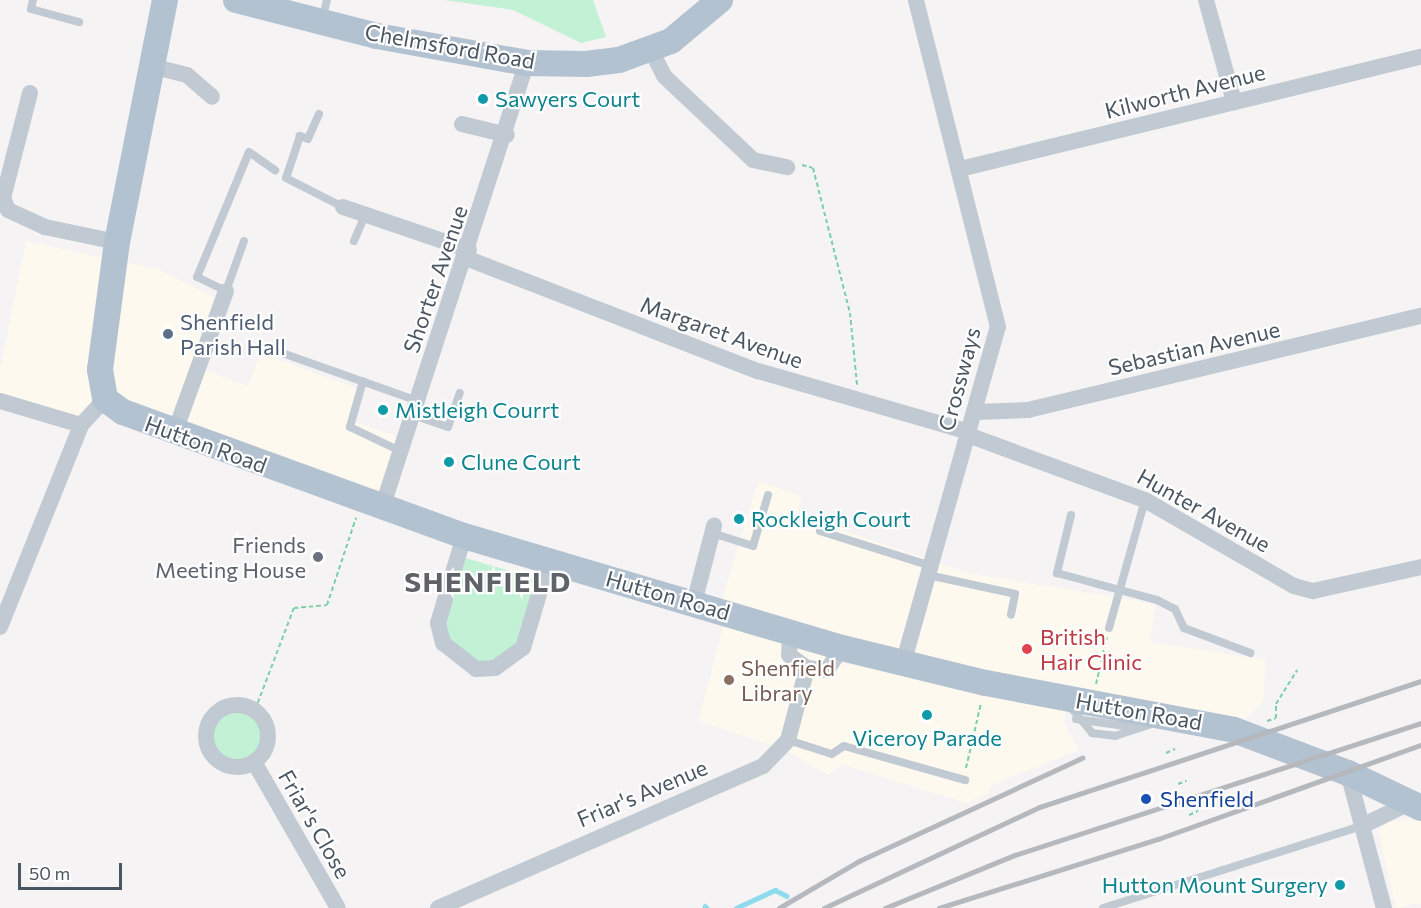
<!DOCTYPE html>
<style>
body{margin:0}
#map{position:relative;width:1421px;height:908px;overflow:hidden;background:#f5f3f3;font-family:Commissioner,sans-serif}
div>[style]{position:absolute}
.commercial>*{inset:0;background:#fdf9ef}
.green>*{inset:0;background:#c3f1d5}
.round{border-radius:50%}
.stream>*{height:4.5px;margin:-2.25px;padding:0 2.25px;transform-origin:2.25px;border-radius:2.25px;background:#90daee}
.path>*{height:2px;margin-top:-1px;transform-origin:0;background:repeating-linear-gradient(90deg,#7ad0a6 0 4.5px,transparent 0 7.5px)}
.service>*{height:8px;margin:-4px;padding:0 4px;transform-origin:4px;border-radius:4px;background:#c1cad2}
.minor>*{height:16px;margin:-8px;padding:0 8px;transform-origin:8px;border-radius:8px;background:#c1cad2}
.minor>.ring{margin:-8px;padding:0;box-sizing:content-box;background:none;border:16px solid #c1cad2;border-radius:50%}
.primary>*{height:26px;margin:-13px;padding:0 13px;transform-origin:13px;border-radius:13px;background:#b3c2d1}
.rail>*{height:4.5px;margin:-2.25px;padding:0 2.25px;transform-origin:2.25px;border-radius:2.25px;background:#b5b8bd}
.dots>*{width:16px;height:16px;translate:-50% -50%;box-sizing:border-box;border:3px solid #fff;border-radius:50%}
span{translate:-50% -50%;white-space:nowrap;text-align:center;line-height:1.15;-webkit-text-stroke:4.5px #fff;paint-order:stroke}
.street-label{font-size:22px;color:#4a5661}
.culture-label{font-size:22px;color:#0d838f}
.left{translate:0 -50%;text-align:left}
.right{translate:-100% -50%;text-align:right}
.service-label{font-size:22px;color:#4e5e75}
.worship-label{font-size:22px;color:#5b616d}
.health-label{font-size:22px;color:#be3a42}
.education-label{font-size:22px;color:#785e54}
.transit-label{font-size:22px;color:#164399}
.district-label{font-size:28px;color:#5f6368;font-weight:700;letter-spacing:1.5px}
.scale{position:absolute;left:18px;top:863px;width:104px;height:27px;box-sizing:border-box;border:3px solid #4a5661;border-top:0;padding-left:8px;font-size:18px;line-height:21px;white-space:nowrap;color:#4a5661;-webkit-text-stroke:4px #fff;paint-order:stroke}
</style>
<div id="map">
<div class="commercial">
<div style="clip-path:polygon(26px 241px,157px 269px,217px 299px,191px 365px,248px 386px,260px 353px,364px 391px,355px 422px,405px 439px,382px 508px,105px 399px,81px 425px,0 401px,0 371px)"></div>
<div style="clip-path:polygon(758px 481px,802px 496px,797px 515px,968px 573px,1156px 604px,1150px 642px,1266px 660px,1263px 701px,1234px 730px,1065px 698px,1065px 725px,1079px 750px,991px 785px,990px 793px,966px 803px,841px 764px,829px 775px,783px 749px,698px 721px,727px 612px,719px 609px)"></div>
<div style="clip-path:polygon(1410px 819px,1421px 821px,1421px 903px,1396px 908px,1378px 831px,1388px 822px)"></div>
</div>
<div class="green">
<div style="clip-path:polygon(445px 0,593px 0,606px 37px,581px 43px,513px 10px)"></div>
<div style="clip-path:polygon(462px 557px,537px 579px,517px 646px,484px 665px,444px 636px,446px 605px)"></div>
<div class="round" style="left:211px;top:710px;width:52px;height:52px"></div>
</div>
<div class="stream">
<div style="left:705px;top:906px;width:3px;rotate:45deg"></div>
<div style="left:736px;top:908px;width:43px;rotate:-24.8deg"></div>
<div style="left:775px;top:890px;width:13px;rotate:27deg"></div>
</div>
<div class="path">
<div style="left:802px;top:165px;width:11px;rotate:15deg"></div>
<div style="left:813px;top:168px;width:150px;rotate:75.7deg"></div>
<div style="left:850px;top:313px;width:72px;rotate:84.4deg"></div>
<div style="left:1096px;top:684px;width:48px;rotate:-76.8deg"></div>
<div style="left:255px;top:710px;width:109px;rotate:-69.1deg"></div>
<div style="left:294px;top:608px;width:33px;rotate:-5deg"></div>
<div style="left:327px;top:605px;width:92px;rotate:-71.6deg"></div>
<div style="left:1267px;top:721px;width:9px;rotate:-18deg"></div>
<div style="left:1276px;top:718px;width:14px;rotate:-90deg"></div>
<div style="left:1276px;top:704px;width:40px;rotate:-58deg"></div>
<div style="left:1166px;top:753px;width:10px;rotate:-24deg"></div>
<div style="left:966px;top:768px;width:67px;rotate:-77deg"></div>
<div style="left:1178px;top:784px;width:9px;rotate:-21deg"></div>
<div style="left:1189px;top:815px;width:10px;rotate:-24deg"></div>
</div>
<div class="service">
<div style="left:33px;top:0;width:9px;rotate:103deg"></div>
<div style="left:31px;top:9px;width:50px;rotate:15.2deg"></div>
<div style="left:322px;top:20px;width:21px;rotate:-76deg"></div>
<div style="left:319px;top:114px;width:27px;rotate:114deg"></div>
<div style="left:308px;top:139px;width:9px;rotate:-159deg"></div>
<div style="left:300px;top:136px;width:44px;rotate:108.4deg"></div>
<div style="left:286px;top:178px;width:64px;rotate:27deg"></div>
<div style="left:244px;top:241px;width:53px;rotate:109.8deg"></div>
<div style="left:226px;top:291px;width:32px;rotate:-154deg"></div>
<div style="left:197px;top:277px;width:135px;rotate:-67.4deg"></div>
<div style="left:249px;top:152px;width:32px;rotate:35deg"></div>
<div style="left:354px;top:241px;width:28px;rotate:-67deg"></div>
<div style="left:268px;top:348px;width:159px;rotate:19.5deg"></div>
<div style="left:363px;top:381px;width:48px;rotate:105.8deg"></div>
<div style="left:350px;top:427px;width:55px;rotate:25.6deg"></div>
<div style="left:413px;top:415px;width:37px;rotate:19deg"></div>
<div style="left:448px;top:427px;width:36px;rotate:-71deg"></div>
<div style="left:1071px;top:515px;width:60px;rotate:103.6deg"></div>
<div style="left:1057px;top:573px;width:104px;rotate:15.1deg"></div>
<div style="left:1157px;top:600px;width:20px;rotate:27deg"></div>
<div style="left:1175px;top:609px;width:21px;rotate:65deg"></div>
<div style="left:1184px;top:628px;width:71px;rotate:20.7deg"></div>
<div style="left:820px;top:531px;width:116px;rotate:17.5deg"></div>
<div style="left:712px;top:533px;width:43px;rotate:17.6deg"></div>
<div style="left:753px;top:546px;width:53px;rotate:-73.6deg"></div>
<div style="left:928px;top:575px;width:89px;rotate:12.3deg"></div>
<div style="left:1015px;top:594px;width:21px;rotate:101deg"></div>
<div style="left:1109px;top:628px;width:133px;rotate:-74.3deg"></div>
<div style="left:1068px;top:704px;width:38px;rotate:50deg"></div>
<div style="left:1092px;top:733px;width:23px;rotate:7deg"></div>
<div style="left:1115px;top:736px;width:42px;rotate:-18deg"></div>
<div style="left:1076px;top:719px;width:49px;rotate:8.3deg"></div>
<div style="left:1124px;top:726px;width:20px;rotate:-11deg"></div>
<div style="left:788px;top:740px;width:46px;rotate:17.7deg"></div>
<div style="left:832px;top:754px;width:14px;rotate:-34deg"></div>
<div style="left:844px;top:746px;width:126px;rotate:15.7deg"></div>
<div style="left:1103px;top:908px;width:274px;rotate:-17.6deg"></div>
</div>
<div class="minor">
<div style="left:1206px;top:0;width:106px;rotate:74.6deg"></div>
<div style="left:651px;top:50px;width:29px;rotate:63deg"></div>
<div style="left:664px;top:76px;width:122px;rotate:43.3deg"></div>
<div style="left:753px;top:160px;width:35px;rotate:12deg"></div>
<div style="left:151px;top:66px;width:37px;rotate:14deg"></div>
<div style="left:187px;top:75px;width:33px;rotate:41deg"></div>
<div style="left:30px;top:93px;width:108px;rotate:104.4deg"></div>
<div style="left:3px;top:198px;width:13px;rotate:67deg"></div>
<div style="left:8px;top:210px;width:41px;rotate:24.7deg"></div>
<div style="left:45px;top:227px;width:74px;rotate:11.8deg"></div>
<div style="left:462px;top:124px;width:46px;rotate:13.7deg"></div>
<div style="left:960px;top:169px;width:474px;rotate:-13.7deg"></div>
<div style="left:343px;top:207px;width:133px;rotate:18.8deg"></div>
<div style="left:466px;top:258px;width:313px;rotate:21.2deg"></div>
<div style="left:758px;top:371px;width:220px;rotate:16.1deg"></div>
<div style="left:0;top:401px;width:84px;rotate:16.5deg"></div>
<div style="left:976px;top:412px;width:52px;rotate:-2.2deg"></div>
<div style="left:1028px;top:410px;width:404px;rotate:-13.5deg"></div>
<div style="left:174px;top:434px;width:152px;rotate:-70deg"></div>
<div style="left:968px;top:435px;width:189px;rotate:20.2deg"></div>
<div style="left:1145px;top:500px;width:172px;rotate:30deg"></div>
<div style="left:1294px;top:586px;width:20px;rotate:15deg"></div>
<div style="left:1313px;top:591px;width:111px;rotate:-12.5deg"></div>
<div style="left:382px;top:508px;width:468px;rotate:-72deg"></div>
<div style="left:464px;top:536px;width:91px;rotate:106.6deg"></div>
<div style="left:438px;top:623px;width:21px;rotate:76deg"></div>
<div style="left:443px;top:643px;width:42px;rotate:38.2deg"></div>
<div style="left:476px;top:669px;width:19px;rotate:-3deg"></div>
<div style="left:495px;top:668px;width:34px;rotate:-36deg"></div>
<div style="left:523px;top:648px;width:91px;rotate:-73.4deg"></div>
<div style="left:694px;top:603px;width:80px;rotate:-75.4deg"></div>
<div style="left:0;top:627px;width:218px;rotate:-68.1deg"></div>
<div style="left:81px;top:425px;width:35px;rotate:-47deg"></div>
<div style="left:790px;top:632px;width:23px;rotate:92deg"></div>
<div style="left:789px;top:655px;width:22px;rotate:36deg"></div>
<div style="left:807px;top:668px;width:20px;rotate:6deg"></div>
<div style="left:827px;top:670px;width:27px;rotate:-56deg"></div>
<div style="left:903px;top:664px;width:350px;rotate:-74.3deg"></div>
<div style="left:998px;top:327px;width:337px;rotate:-104.1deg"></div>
<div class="ring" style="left:206px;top:705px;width:46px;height:46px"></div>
<div style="left:254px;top:762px;width:168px;rotate:60.1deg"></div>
<div style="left:1348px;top:773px;width:140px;rotate:75.1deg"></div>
<div style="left:1364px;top:825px;width:48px;rotate:-26deg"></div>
<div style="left:438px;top:908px;width:355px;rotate:-23.6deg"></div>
<div style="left:763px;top:766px;width:36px;rotate:-46deg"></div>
<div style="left:788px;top:740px;width:74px;rotate:-75.2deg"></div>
</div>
<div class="primary">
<div style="left:165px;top:0;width:247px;rotate:101.2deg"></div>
<div style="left:117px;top:242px;width:129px;rotate:97.6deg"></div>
<div style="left:100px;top:370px;width:29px;rotate:80deg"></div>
<div style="left:105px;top:399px;width:22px;rotate:36deg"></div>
<div style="left:123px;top:412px;width:363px;rotate:20deg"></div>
<div style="left:464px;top:536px;width:394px;rotate:16.5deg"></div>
<div style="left:842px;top:648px;width:148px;rotate:13.7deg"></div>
<div style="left:986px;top:683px;width:252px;rotate:10.7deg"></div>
<div style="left:1234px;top:730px;width:122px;rotate:20.7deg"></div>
<div style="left:1348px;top:773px;width:81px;rotate:25.6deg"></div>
<div style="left:236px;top:0;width:146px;rotate:14.3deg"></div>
<div style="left:377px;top:36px;width:152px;rotate:10.2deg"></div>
<div style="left:527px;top:63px;width:59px;rotate:1deg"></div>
<div style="left:586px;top:64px;width:33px;rotate:-7deg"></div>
<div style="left:619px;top:60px;width:55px;rotate:-20.1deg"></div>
<div style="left:671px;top:41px;width:64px;rotate:-39.9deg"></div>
</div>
<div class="rail">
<div style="left:779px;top:908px;width:93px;rotate:-30.4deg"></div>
<div style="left:859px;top:861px;width:246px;rotate:-24.8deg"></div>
<div style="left:824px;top:908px;width:238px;rotate:-25.1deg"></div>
<div style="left:1040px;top:807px;width:401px;rotate:-18.3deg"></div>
<div style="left:885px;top:908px;width:140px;rotate:-22.2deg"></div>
<div style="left:1015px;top:855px;width:427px;rotate:-18deg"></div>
<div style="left:939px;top:908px;width:230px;rotate:-17.5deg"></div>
<div style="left:1158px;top:839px;width:279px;rotate:-19.7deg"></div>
</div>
<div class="dots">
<div style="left:483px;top:99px;background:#0f9aa8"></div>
<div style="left:168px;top:334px;background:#5c6f8a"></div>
<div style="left:383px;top:410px;background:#0f9aa8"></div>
<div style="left:449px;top:462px;background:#0f9aa8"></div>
<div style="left:739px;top:519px;background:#0f9aa8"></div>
<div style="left:318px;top:557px;background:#6b7280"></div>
<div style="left:1027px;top:649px;background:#e0444e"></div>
<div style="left:729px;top:680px;background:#8d6e63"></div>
<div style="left:927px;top:715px;background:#0f9aa8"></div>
<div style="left:1146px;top:799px;background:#1a4fb4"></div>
<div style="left:1340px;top:885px;background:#0f9aa8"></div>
</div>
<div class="street-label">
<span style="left:450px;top:46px;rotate:10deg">Chelmsford Road</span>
<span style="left:1185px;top:91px;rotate:-14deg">Kilworth Avenue</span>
<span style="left:435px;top:279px;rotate:-71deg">Shorter Avenue</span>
<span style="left:722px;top:332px;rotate:20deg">Margaret Avenue</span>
<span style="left:1194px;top:348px;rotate:-13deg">Sebastian Avenue</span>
<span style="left:959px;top:379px;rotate:-75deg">Crossways</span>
<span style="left:206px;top:444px;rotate:20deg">Hutton Road</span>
<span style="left:1204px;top:510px;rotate:29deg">Hunter Avenue</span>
<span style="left:668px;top:595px;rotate:16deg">Hutton Road</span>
<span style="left:1139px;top:711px;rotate:10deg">Hutton Road</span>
<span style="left:642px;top:793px;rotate:-23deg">Friar's Avenue</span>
<span style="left:315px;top:824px;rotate:60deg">Friar's Close</span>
</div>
<div class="culture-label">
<span class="left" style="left:495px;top:99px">Sawyers Court</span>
<span class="left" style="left:395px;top:410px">Mistleigh Courrt</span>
<span class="left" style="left:461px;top:462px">Clune Court</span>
<span class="left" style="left:751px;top:519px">Rockleigh Court</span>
<span style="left:927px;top:738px">Viceroy Parade</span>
<span class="right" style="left:1328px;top:885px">Hutton Mount Surgery</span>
</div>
<div class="service-label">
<span class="left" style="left:180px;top:334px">Shenfield<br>Parish Hall</span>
</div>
<div class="worship-label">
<span class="right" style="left:306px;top:557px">Friends<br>Meeting House</span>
</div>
<div class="health-label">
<span class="left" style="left:1040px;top:649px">British<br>Hair Clinic</span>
</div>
<div class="education-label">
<span class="left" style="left:741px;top:680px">Shenfield<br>Library</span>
</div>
<div class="transit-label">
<span class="left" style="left:1160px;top:799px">Shenfield</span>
</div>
<div class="district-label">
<span style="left:488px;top:581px">SHENFIELD</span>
</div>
<div class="scale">50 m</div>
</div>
